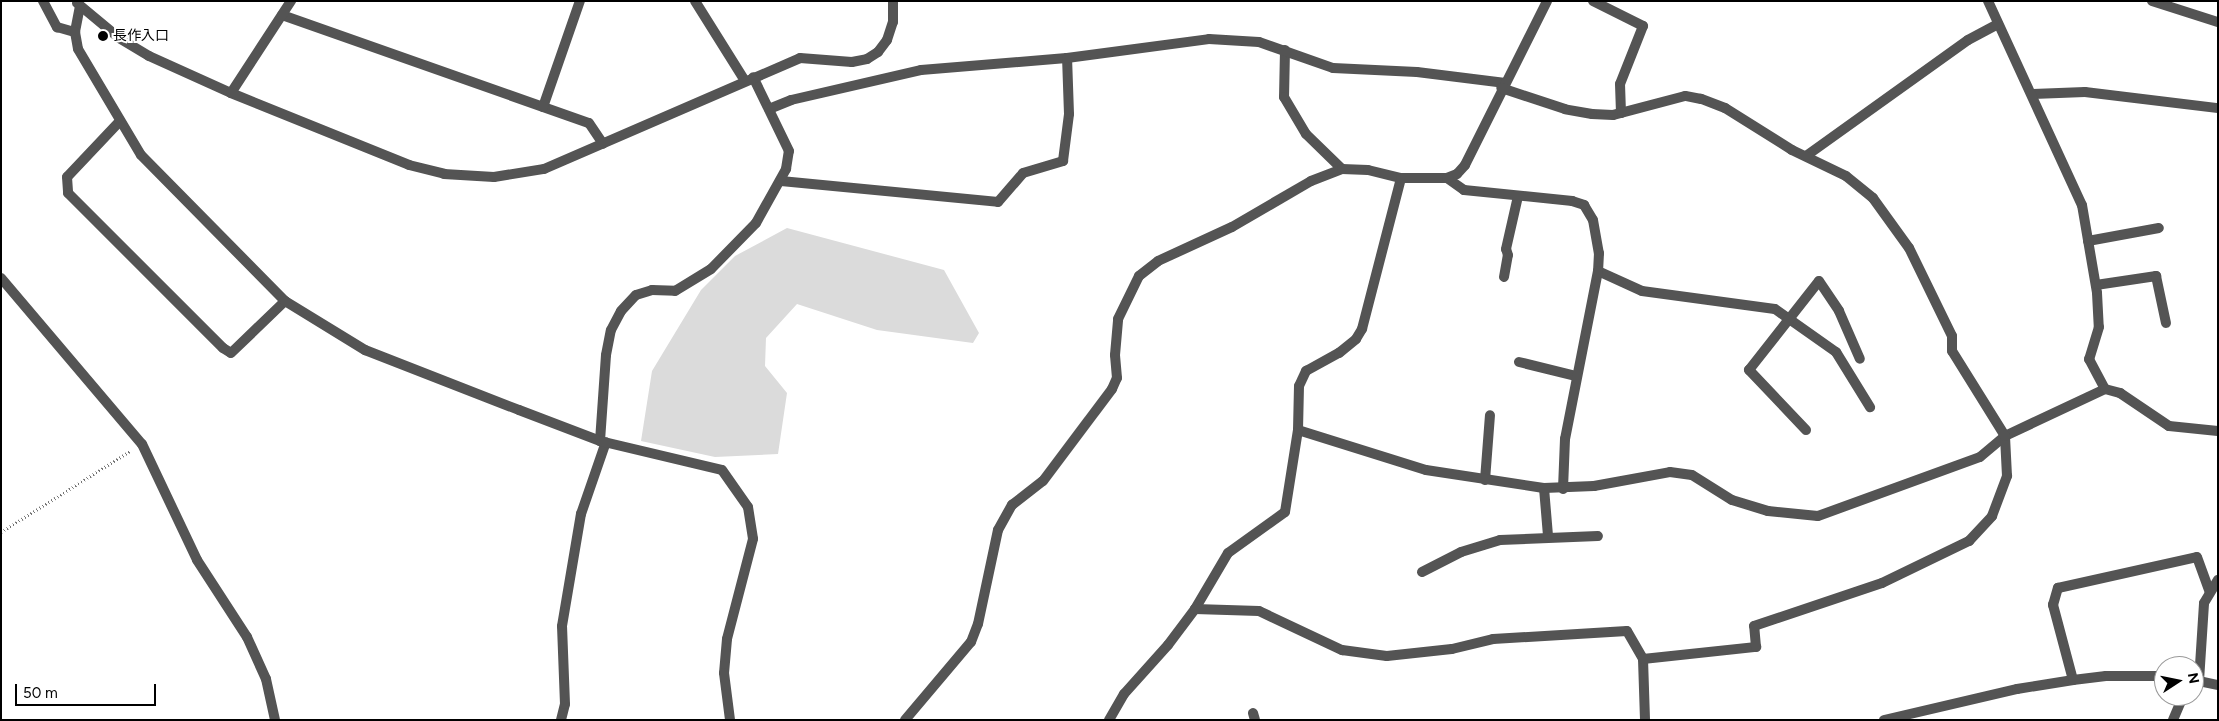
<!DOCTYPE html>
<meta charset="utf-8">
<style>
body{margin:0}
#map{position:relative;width:2219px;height:721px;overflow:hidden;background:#fff;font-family:Figtree,"Noto Sans JP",sans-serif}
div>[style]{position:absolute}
.green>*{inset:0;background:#dbdbdb}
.path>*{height:3px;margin-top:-1.5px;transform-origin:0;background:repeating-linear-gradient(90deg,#767676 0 1px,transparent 0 3.5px)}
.service>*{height:10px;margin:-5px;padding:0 5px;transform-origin:5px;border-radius:5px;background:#545454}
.minor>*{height:10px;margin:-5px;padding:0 5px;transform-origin:5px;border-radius:5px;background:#545454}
.tertiary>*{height:10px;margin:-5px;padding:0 5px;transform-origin:5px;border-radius:5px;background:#545454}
.dots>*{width:14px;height:14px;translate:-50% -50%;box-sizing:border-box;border:2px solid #fff;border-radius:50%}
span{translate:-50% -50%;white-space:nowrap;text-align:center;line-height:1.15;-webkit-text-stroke:4px #fff;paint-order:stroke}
.poi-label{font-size:14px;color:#000}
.left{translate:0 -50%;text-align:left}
.frame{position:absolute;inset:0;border:2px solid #000;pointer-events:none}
.north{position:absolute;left:2154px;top:656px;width:50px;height:50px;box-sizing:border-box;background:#fff;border:1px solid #999;border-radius:50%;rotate:79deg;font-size:14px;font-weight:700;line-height:20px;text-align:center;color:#000}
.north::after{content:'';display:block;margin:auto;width:18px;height:22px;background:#000;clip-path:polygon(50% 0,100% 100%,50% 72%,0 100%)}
.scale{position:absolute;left:15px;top:684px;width:141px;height:22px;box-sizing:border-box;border:2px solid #000;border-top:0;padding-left:6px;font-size:15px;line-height:18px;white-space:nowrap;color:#000;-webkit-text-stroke:4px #fff;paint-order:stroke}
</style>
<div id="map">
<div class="green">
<div style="clip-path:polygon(787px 228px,944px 270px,979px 333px,973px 343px,877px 330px,797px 304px,766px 338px,765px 366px,787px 393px,778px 454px,715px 457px,641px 441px,652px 371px,701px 290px,735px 256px)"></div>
</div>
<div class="path">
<div style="left:1px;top:532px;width:152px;rotate:-32.1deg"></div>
</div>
<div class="service">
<div style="left:2152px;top:1px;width:69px;rotate:17.7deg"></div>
<div style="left:1285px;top:50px;width:47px;rotate:91.2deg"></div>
<div style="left:1284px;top:97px;width:43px;rotate:59.3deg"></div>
<div style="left:1306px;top:134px;width:50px;rotate:44.2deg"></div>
<div style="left:2033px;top:94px;width:52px;rotate:-2.2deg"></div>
<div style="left:2085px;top:92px;width:134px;rotate:6.9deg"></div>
<div style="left:781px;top:181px;width:218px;rotate:5.5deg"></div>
<div style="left:998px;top:202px;width:38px;rotate:-49deg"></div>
<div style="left:1023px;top:173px;width:42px;rotate:-16.7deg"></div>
<div style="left:1063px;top:161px;width:47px;rotate:-82.7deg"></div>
<div style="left:1069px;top:114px;width:56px;rotate:-92deg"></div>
<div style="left:2088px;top:241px;width:72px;rotate:-10.4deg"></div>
<div style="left:1598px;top:271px;width:48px;rotate:24.4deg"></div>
<div style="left:1642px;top:291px;width:134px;rotate:7.7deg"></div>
<div style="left:1775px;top:309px;width:75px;rotate:35.2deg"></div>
<div style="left:1836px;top:352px;width:65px;rotate:58.3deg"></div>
<div style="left:1504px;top:277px;width:22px;rotate:-80deg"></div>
<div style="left:1508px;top:255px;width:6px;rotate:-108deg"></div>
<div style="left:1506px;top:249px;width:54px;rotate:-77.2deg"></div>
<div style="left:2096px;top:285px;width:61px;rotate:-8.5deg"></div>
<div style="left:2156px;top:276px;width:48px;rotate:78deg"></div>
<div style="left:1519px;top:362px;width:59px;rotate:13.8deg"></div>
<div style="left:1806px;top:430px;width:83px;rotate:-133.5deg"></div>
<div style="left:1749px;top:370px;width:113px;rotate:-51.8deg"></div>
<div style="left:1819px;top:281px;width:36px;rotate:56deg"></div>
<div style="left:1839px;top:311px;width:52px;rotate:66.4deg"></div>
<div style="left:600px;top:441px;width:86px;rotate:-86deg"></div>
<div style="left:606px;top:355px;width:25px;rotate:-79deg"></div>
<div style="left:611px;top:330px;width:21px;rotate:-62deg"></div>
<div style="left:621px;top:311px;width:22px;rotate:-47deg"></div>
<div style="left:636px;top:295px;width:17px;rotate:-17deg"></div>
<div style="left:652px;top:290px;width:23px;rotate:2deg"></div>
<div style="left:675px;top:291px;width:42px;rotate:-31.4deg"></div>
<div style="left:711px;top:269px;width:64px;rotate:-45.6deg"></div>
<div style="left:756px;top:223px;width:62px;rotate:-60.9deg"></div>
<div style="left:786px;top:169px;width:18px;rotate:-81deg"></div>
<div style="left:789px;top:151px;width:82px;rotate:-115.9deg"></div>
<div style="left:1485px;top:480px;width:65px;rotate:-85.6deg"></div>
<div style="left:1544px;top:488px;width:48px;rotate:85.2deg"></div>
<div style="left:1422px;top:572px;width:44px;rotate:-27.1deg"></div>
<div style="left:1461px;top:552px;width:41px;rotate:-17.1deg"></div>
<div style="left:1500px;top:540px;width:98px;rotate:-2.3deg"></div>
<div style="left:1253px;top:713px;width:7px;rotate:74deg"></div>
<div style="left:561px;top:720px;width:16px;rotate:-76deg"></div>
<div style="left:565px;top:704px;width:78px;rotate:-92.2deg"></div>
<div style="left:562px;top:626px;width:114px;rotate:-80.4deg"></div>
<div style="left:581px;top:514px;width:76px;rotate:-70.9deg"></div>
</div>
<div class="minor">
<div style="left:43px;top:1px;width:30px;rotate:62deg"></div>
<div style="left:57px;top:27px;width:19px;rotate:16deg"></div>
<div style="left:695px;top:1px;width:94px;rotate:58deg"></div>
<div style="left:1593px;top:1px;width:56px;rotate:26.6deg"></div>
<div style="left:1643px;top:26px;width:62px;rotate:111.6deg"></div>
<div style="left:1620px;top:84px;width:29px;rotate:88deg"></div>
<div style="left:1988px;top:1px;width:225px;rotate:65.3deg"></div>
<div style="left:2082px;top:205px;width:89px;rotate:80.3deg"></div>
<div style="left:2097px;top:293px;width:34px;rotate:87deg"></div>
<div style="left:2099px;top:327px;width:34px;rotate:107deg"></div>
<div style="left:2089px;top:359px;width:34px;rotate:62deg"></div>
<div style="left:282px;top:15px;width:325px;rotate:19.4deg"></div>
<div style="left:589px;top:123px;width:25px;rotate:56deg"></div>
<div style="left:231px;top:93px;width:110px;rotate:-56.9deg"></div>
<div style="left:543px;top:107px;width:112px;rotate:-70.8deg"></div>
<div style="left:769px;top:109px;width:24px;rotate:-22deg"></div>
<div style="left:791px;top:100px;width:133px;rotate:-13deg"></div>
<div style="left:921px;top:70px;width:146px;rotate:-4.7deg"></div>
<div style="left:1067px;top:58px;width:143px;rotate:-7.6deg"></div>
<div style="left:1209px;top:39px;width:50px;rotate:3.4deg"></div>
<div style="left:1259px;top:42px;width:78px;rotate:19.4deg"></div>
<div style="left:1333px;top:68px;width:84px;rotate:2.7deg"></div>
<div style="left:1417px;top:72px;width:89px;rotate:7.1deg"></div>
<div style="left:120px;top:121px;width:77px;rotate:133.4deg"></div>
<div style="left:67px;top:177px;width:16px;rotate:86deg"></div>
<div style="left:68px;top:193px;width:219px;rotate:45deg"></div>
<div style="left:223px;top:348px;width:9px;rotate:32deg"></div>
<div style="left:231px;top:353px;width:75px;rotate:-43.9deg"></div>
<div style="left:1806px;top:156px;width:199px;rotate:-35.6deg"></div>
<div style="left:1968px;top:40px;width:34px;rotate:-28deg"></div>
<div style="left:1447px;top:178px;width:21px;rotate:35deg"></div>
<div style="left:1464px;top:190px;width:109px;rotate:5.8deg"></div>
<div style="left:1572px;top:201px;width:13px;rotate:18deg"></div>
<div style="left:1584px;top:205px;width:17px;rotate:59deg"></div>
<div style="left:1593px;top:220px;width:34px;rotate:80deg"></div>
<div style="left:1599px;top:253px;width:18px;rotate:93deg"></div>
<div style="left:1598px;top:271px;width:171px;rotate:101.1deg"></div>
<div style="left:1565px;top:439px;width:50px;rotate:92.3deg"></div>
<div style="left:1px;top:278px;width:218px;rotate:49.7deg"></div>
<div style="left:142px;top:444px;width:128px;rotate:64.6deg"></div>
<div style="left:197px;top:560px;width:92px;rotate:57deg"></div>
<div style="left:247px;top:637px;width:46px;rotate:65.7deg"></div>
<div style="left:266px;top:679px;width:42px;rotate:77.6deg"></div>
<div style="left:1298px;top:430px;width:134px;rotate:17.4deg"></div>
<div style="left:1426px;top:470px;width:119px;rotate:8.7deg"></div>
<div style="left:1544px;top:488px;width:50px;rotate:-2.3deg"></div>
<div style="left:1594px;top:486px;width:77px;rotate:-10.4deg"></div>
<div style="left:1670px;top:472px;width:22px;rotate:8deg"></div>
<div style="left:1692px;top:475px;width:47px;rotate:32deg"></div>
<div style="left:1732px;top:500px;width:38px;rotate:17deg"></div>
<div style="left:1768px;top:511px;width:50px;rotate:5.7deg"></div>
<div style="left:1818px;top:516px;width:172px;rotate:-20deg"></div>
<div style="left:1980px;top:457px;width:33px;rotate:-40deg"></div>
<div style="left:2005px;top:436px;width:110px;rotate:-25.2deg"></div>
<div style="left:2105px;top:389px;width:16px;rotate:15deg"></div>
<div style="left:2120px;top:393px;width:59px;rotate:34deg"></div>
<div style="left:2169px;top:426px;width:49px;rotate:5.8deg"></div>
<div style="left:1195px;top:609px;width:65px;rotate:-59.5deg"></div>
<div style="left:1228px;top:553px;width:70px;rotate:-35.7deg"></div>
<div style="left:1285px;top:512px;width:83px;rotate:-81deg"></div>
<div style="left:1298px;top:430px;width:44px;rotate:-88.7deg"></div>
<div style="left:1299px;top:386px;width:17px;rotate:-65deg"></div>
<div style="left:1306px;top:371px;width:38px;rotate:-29deg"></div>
<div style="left:1339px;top:353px;width:22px;rotate:-39deg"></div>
<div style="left:1356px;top:339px;width:12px;rotate:-59deg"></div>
<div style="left:1362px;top:329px;width:156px;rotate:-75.5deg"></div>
<div style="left:727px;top:639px;width:34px;rotate:95deg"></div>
<div style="left:724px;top:673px;width:47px;rotate:82.7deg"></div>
<div style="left:1643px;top:659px;width:61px;rotate:88.1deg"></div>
<div style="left:2073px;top:680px;width:78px;rotate:-104.9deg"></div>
<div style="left:2053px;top:605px;width:18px;rotate:-74deg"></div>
<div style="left:2058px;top:588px;width:142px;rotate:-12.6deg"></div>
<div style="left:2197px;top:557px;width:37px;rotate:70deg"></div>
<div style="left:2194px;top:680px;width:25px;rotate:12deg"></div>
<div style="left:2199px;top:681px;width:78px;rotate:-86.3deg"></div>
<div style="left:2204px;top:603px;width:27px;rotate:-59deg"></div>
<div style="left:905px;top:720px;width:102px;rotate:-49.8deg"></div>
<div style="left:971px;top:642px;width:19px;rotate:-69deg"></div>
<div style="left:978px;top:624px;width:96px;rotate:-78deg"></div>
<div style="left:998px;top:530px;width:29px;rotate:-61deg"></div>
<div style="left:1012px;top:505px;width:39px;rotate:-38deg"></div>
<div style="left:1043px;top:481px;width:115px;rotate:-53.1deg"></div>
<div style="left:1112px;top:389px;width:12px;rotate:-66deg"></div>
<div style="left:1117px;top:378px;width:23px;rotate:-95deg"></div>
<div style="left:1115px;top:355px;width:36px;rotate:-85deg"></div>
<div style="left:1118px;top:319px;width:48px;rotate:-64deg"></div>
<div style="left:1139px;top:276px;width:24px;rotate:-38deg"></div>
<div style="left:1158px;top:261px;width:81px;rotate:-24.7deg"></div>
<div style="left:1232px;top:227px;width:91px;rotate:-30.2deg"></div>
<div style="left:1311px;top:181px;width:33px;rotate:-21deg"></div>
<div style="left:1342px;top:169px;width:26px;rotate:2deg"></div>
<div style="left:1368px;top:170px;width:34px;rotate:14deg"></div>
<div style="left:1401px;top:178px;width:46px"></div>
<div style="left:1447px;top:178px;width:11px;rotate:-22deg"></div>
<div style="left:1457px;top:174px;width:12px;rotate:-48deg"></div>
<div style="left:1465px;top:165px;width:183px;rotate:-63.4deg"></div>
<div style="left:1109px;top:720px;width:30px;rotate:-60deg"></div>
<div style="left:1124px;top:694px;width:66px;rotate:-48.1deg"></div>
<div style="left:1168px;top:645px;width:45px;rotate:-53.1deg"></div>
<div style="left:1195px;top:609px;width:64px;rotate:1.8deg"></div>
<div style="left:1259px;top:611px;width:92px;rotate:25.2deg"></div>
<div style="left:1342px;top:650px;width:45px;rotate:7.6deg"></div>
<div style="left:1387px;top:656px;width:65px;rotate:-6.1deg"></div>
<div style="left:1452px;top:649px;width:42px;rotate:-13.7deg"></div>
<div style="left:1493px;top:639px;width:134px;rotate:-3.4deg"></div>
<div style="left:1627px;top:631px;width:32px;rotate:60deg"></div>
<div style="left:1643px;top:659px;width:114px;rotate:-6.1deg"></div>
<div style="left:1756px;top:647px;width:21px;rotate:-95deg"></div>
<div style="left:1754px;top:626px;width:135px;rotate:-18.6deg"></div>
<div style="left:1882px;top:583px;width:97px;rotate:-25.8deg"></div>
<div style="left:1969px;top:541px;width:34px;rotate:-47deg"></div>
<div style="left:1992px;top:516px;width:43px;rotate:-69.4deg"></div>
<div style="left:2007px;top:476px;width:40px;rotate:-92.9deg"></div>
<div style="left:2005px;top:436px;width:100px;rotate:-121.9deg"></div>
<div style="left:1952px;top:351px;width:15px;rotate:-90deg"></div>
<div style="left:1952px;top:336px;width:98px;rotate:-116deg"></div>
<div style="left:1909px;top:248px;width:62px;rotate:-125.8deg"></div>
<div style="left:1873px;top:198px;width:35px;rotate:-141deg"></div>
<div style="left:1846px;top:176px;width:60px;rotate:-154.3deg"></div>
<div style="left:1792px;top:150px;width:79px;rotate:-147.9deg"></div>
<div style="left:1725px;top:108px;width:26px;rotate:-159deg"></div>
<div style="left:1701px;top:99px;width:16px;rotate:-169deg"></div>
<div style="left:1685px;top:96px;width:74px;rotate:165.2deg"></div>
<div style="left:1613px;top:115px;width:21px;rotate:-177deg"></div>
<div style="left:1592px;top:114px;width:27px;rotate:-170deg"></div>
<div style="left:1565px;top:109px;width:67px;rotate:-161.8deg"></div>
<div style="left:1884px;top:720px;width:137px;rotate:-13.1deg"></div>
<div style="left:2017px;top:689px;width:57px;rotate:-9.1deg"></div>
<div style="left:2073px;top:680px;width:33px;rotate:-7deg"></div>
<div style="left:2106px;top:676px;width:58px"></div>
<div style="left:2173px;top:720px;width:26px;rotate:-67deg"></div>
</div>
<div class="tertiary">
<div style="left:77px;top:3px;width:55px;rotate:39.8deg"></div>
<div style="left:119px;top:38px;width:35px;rotate:31deg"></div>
<div style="left:149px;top:56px;width:90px;rotate:24.3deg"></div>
<div style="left:231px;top:93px;width:192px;rotate:22deg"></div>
<div style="left:409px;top:165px;width:36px;rotate:14deg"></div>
<div style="left:444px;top:174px;width:50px;rotate:3.4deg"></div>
<div style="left:494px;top:177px;width:51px;rotate:-9.1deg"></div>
<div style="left:544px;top:169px;width:279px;rotate:-23.4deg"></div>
<div style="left:800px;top:58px;width:52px;rotate:4.4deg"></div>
<div style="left:852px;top:62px;width:15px;rotate:-11deg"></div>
<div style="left:867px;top:59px;width:13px;rotate:-32deg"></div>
<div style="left:878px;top:52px;width:15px;rotate:-53deg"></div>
<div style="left:887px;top:40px;width:19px;rotate:-72deg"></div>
<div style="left:893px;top:22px;width:21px;rotate:-90deg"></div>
<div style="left:80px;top:6px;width:26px;rotate:101deg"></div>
<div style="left:75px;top:32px;width:17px;rotate:80deg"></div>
<div style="left:78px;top:49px;width:123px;rotate:59.3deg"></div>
<div style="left:141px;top:155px;width:205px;rotate:45.4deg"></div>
<div style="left:285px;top:301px;width:94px;rotate:31.5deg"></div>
<div style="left:365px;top:350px;width:165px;rotate:21.3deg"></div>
<div style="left:519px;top:410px;width:87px;rotate:20.9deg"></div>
<div style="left:600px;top:441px;width:125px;rotate:13.4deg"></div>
<div style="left:722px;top:470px;width:45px;rotate:54.9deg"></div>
<div style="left:748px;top:507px;width:32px;rotate:81deg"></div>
<div style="left:753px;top:539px;width:103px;rotate:104.6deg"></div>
</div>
<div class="dots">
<div style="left:103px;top:36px;background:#000"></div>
</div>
<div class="poi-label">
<span class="left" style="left:113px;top:36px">長作入口</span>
</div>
<div class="frame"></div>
<div class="north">N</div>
<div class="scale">50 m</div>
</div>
